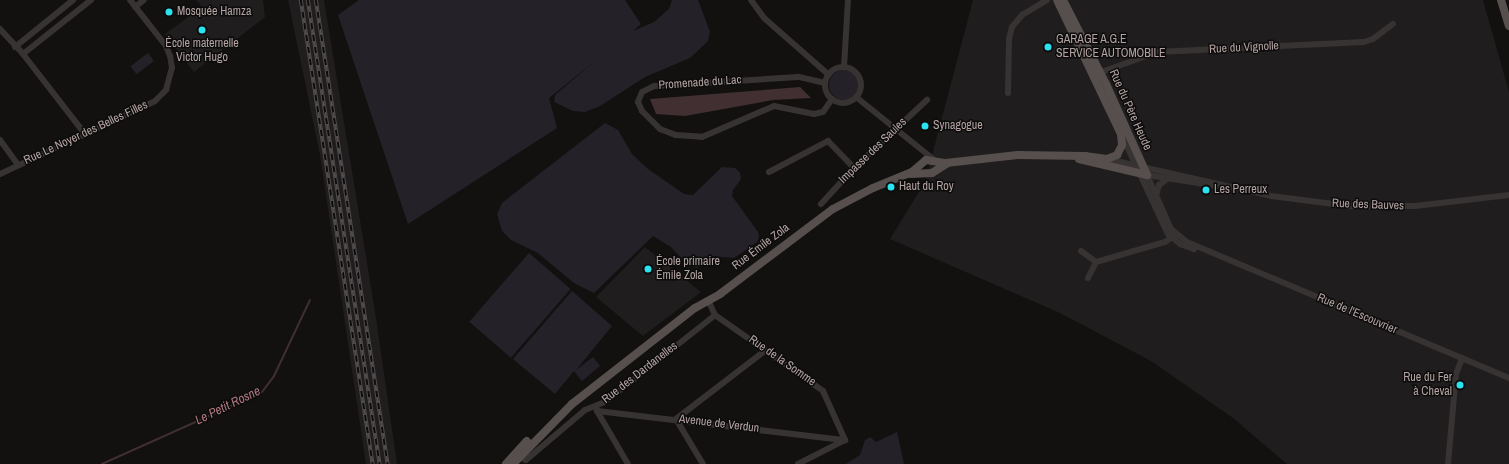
<!DOCTYPE html>
<meta charset="utf-8">
<style>
body{margin:0}
#map{position:relative;width:1509px;height:464px;overflow:hidden;background:#121110;font-family:"Archivo Narrow",sans-serif}
div>[style]{position:absolute}
.built>*{inset:0;background:#1f1d1d}
.green>*{inset:0;background:#252129;transform-origin:0 0}
.round{border-radius:50%}
.water>*{inset:0;background:#412f32}
.stream>*{height:2px;margin:-1px;padding:0 1px;transform-origin:1px;border-radius:1px;background:#412f32}
.minor>*{height:6px;margin:-3px;padding:0 3px;transform-origin:3px;border-radius:3px;background:#373332}
.minor>.ring{margin:-3px;padding:0;box-sizing:content-box;background:none;border:6px solid #373332;border-radius:50%}
.major>*{height:8px;margin:-4px;padding:0 4px;transform-origin:4px;border-radius:4px;background:#564f4e}
.rail>*{height:3.5px;margin-top:-1.75px;transform-origin:0;background:repeating-linear-gradient(90deg,#0d0c0c 0 6px,#524c4b 0 12px);box-sizing:border-box;border-block:1px solid #524c4b}
.dots>*{width:11px;height:11px;translate:-50% -50%;box-sizing:border-box;border:2px solid #0d0c0c;border-radius:50%}
span{translate:-50% -50%;white-space:nowrap;text-align:center;line-height:1.15;-webkit-text-stroke:3px #0d0c0c;paint-order:stroke}
.poi-label{font-size:12px;color:#b3a3a2}
.left{translate:0 -50%;text-align:left}
.right{translate:-100% -50%;text-align:right}
.street-label{font-size:12px;color:#b3a3a2}
.water-label{font-size:13px;color:#ae787f;font-style:italic}
</style>
<div id="map">
<div class="built">
<div style="clip-path:polygon(196px 0,263px 0,265px 17px,194px 72px,165px 34px,202px 7px)"></div>
<div style="clip-path:polygon(288px 0,324px 0,376px 318px,397px 464px,366px 464px,320px 155px)"></div>
<div style="clip-path:polygon(973px 0,1483px 0,1509px 92px,1509px 464px,1287px 464px,1233px 418px,1151px 361px,1060px 313px,890px 239px,925px 182px)"></div>
<div style="clip-path:polygon(645px 247px,701px 292px,643px 336px,596px 297px)"></div>
</div>
<div class="green">
<div style="clip-path:polygon(359px 0,625px 0,641px 24px,633px 31px,654px 22px,669px 9px,672px 0,698px 0,710px 32px,708px 41px,690px 58px,645px 77px,600px 106px,585px 112px,573px 111px,554px 102px,555px 95px,595px 61px,549px 98px,557px 128px,408px 224px,338px 15px)"></div>
<div style="left:148px;top:53px;width:10px;height:22px;rotate:53deg"></div>
<div class="round" style="left:829px;top:70px;width:30px;height:30px"></div>
<div style="clip-path:polygon(605px 123px,618px 130px,632px 154px,648px 169px,684px 194px,693px 195px,722px 167px,735px 168px,740px 173px,741px 179px,733px 190px,732px 196px,758px 232px,759px 237px,757px 242px,734px 258px,711px 256px,697px 268px,688px 265px,671px 247px,653px 236px,594px 293px,574px 283px,538px 253px,511px 240px,502px 231px,497px 214px,502px 203px)"></div>
<div style="left:529px;top:253px;width:55px;height:91px;rotate:41deg"></div>
<div style="clip-path:polygon(572px 291px,612px 326px,576px 370px,593px 357px,600px 366px,582px 381px,574px 371px,555px 394px,513px 359px)"></div>
<div style="clip-path:polygon(897px 432px,904px 464px,846px 464px,860px 455px,865px 440px,870px 437px,876px 442px)"></div>
</div>
<div class="water">
<div style="clip-path:polygon(800px 87px,811px 98px,773px 100px,685px 116px,656px 114px,650px 99px)"></div>
</div>
<div class="stream">
<div style="left:102px;top:464px;width:175px;rotate:-24.2deg"></div>
<div style="left:262px;top:392px;width:20px;rotate:-53deg"></div>
<div style="left:274px;top:376px;width:84px;rotate:-64.7deg"></div>
</div>
<div class="minor">
<div style="left:751px;top:0;width:22px;rotate:54deg"></div>
<div style="left:764px;top:18px;width:86px;rotate:41.2deg"></div>
<div style="left:135px;top:7px;width:11px;rotate:-38deg"></div>
<div style="left:0;top:29px;width:34px;rotate:47deg"></div>
<div style="left:23px;top:54px;width:101px;rotate:52.2deg"></div>
<div style="left:15px;top:47px;width:75px;rotate:-39deg"></div>
<div style="left:23px;top:54px;width:87px;rotate:-38.5deg"></div>
<div style="left:844px;top:67px;width:67px;rotate:-86.6deg"></div>
<div class="ring" style="left:825px;top:67px;width:30px;height:30px"></div>
<div style="left:1096px;top:74px;width:65px;rotate:-19.8deg"></div>
<div style="left:1157px;top:52px;width:207px;rotate:-2.8deg"></div>
<div style="left:1364px;top:42px;width:9px;rotate:-18deg"></div>
<div style="left:1373px;top:39px;width:25px;rotate:-37deg"></div>
<div style="left:825px;top:83px;width:28px;rotate:-167deg"></div>
<div style="left:798px;top:77px;width:144px;rotate:176.4deg"></div>
<div style="left:654px;top:86px;width:13px;rotate:153deg"></div>
<div style="left:642px;top:92px;width:11px;rotate:112deg"></div>
<div style="left:638px;top:102px;width:10px;rotate:66deg"></div>
<div style="left:642px;top:111px;width:25px;rotate:45deg"></div>
<div style="left:660px;top:129px;width:17px;rotate:21deg"></div>
<div style="left:676px;top:135px;width:26px;rotate:4deg"></div>
<div style="left:702px;top:137px;width:78px;rotate:-23.3deg"></div>
<div style="left:774px;top:106px;width:41px;rotate:11.3deg"></div>
<div style="left:814px;top:114px;width:9px;rotate:-13deg"></div>
<div style="left:823px;top:112px;width:16px;rotate:-55deg"></div>
<div style="left:1008px;top:93px;width:54px;rotate:-88.9deg"></div>
<div style="left:1009px;top:39px;width:12px;rotate:-76deg"></div>
<div style="left:1012px;top:27px;width:16px;rotate:-50deg"></div>
<div style="left:1022px;top:15px;width:29px;rotate:-31deg"></div>
<div style="left:856px;top:97px;width:99px;rotate:38.8deg"></div>
<div style="left:1123px;top:138px;width:106px;rotate:64.9deg"></div>
<div style="left:1168px;top:234px;width:16px;rotate:40deg"></div>
<div style="left:1180px;top:244px;width:15px;rotate:20deg"></div>
<div style="left:0;top:140px;width:31px;rotate:54deg"></div>
<div style="left:1107px;top:159px;width:168px;rotate:12.7deg"></div>
<div style="left:1271px;top:196px;width:79px;rotate:7.3deg"></div>
<div style="left:1349px;top:206px;width:66px"></div>
<div style="left:1415px;top:206px;width:95px;rotate:-6.7deg"></div>
<div style="left:769px;top:172px;width:67px;rotate:-27.7deg"></div>
<div style="left:828px;top:141px;width:37px;rotate:46deg"></div>
<div style="left:0;top:174px;width:171px;rotate:-25.2deg"></div>
<div style="left:155px;top:101px;width:16px;rotate:-45deg"></div>
<div style="left:166px;top:90px;width:23px;rotate:-75deg"></div>
<div style="left:172px;top:68px;width:12px;rotate:-99deg"></div>
<div style="left:170px;top:56px;width:11px;rotate:-112deg"></div>
<div style="left:166px;top:46px;width:58px;rotate:-128deg"></div>
<div style="left:1147px;top:175px;width:59px;rotate:66deg"></div>
<div style="left:1171px;top:229px;width:21px;rotate:39deg"></div>
<div style="left:1187px;top:242px;width:350px;rotate:22.9deg"></div>
<div style="left:1147px;top:175px;width:71px;rotate:8.9deg"></div>
<div style="left:1156px;top:196px;width:11px;rotate:-75deg"></div>
<div style="left:1159px;top:185px;width:10px;rotate:-37deg"></div>
<div style="left:821px;top:204px;width:49px;rotate:-47.5deg"></div>
<div style="left:854px;top:168px;width:100px;rotate:-43deg"></div>
<div style="left:1081px;top:251px;width:19px;rotate:36deg"></div>
<div style="left:1088px;top:278px;width:18px;rotate:-63deg"></div>
<div style="left:1096px;top:262px;width:72px;rotate:-16.2deg"></div>
<div style="left:1165px;top:242px;width:11px;rotate:-34deg"></div>
<div style="left:708px;top:300px;width:17px;rotate:65deg"></div>
<div style="left:715px;top:315px;width:132px;rotate:35.1deg"></div>
<div style="left:823px;top:391px;width:54px;rotate:65.8deg"></div>
<div style="left:596px;top:406px;width:5px;rotate:79deg"></div>
<div style="left:597px;top:411px;width:250px;rotate:6.7deg"></div>
<div style="left:597px;top:411px;width:61px;rotate:59.7deg"></div>
<div style="left:516px;top:455px;width:11px;rotate:27deg"></div>
<div style="left:526px;top:460px;width:77px;rotate:-40.3deg"></div>
<div style="left:585px;top:410px;width:22px;rotate:-22deg"></div>
<div style="left:605px;top:402px;width:140px;rotate:-38.3deg"></div>
<div style="left:703px;top:464px;width:52px;rotate:-121deg"></div>
<div style="left:676px;top:419px;width:113px;rotate:-37.5deg"></div>
<div style="left:798px;top:464px;width:53px;rotate:-27.1deg"></div>
<div style="left:1448px;top:464px;width:90px;rotate:-84.9deg"></div>
<div style="left:1456px;top:374px;width:17px;rotate:-69deg"></div>
</div>
<div class="major">
<div style="left:1063px;top:0;width:94px;rotate:62.9deg"></div>
<div style="left:1106px;top:84px;width:100px;rotate:65.7deg"></div>
<div style="left:1501px;top:0;width:27px;rotate:73deg"></div>
<div style="left:1079px;top:159px;width:70px;rotate:13.2deg"></div>
<div style="left:911px;top:174px;width:21px;rotate:-3deg"></div>
<div style="left:932px;top:173px;width:19px;rotate:-32deg"></div>
<div style="left:506px;top:464px;width:31px;rotate:-48deg"></div>
<div style="left:513px;top:464px;width:84px;rotate:-45.5deg"></div>
<div style="left:572px;top:404px;width:156px;rotate:-38deg"></div>
<div style="left:695px;top:308px;width:29px;rotate:-29deg"></div>
<div style="left:720px;top:294px;width:141px;rotate:-37deg"></div>
<div style="left:833px;top:209px;width:45px;rotate:-27.7deg"></div>
<div style="left:873px;top:188px;width:42px;rotate:-22.3deg"></div>
<div style="left:912px;top:172px;width:18px;rotate:-41deg"></div>
<div style="left:926px;top:160px;width:20px;rotate:9deg"></div>
<div style="left:946px;top:163px;width:72px;rotate:-6.3deg"></div>
<div style="left:1018px;top:155px;width:67px;rotate:0.9deg"></div>
<div style="left:1085px;top:156px;width:22px;rotate:8deg"></div>
<div style="left:1107px;top:159px;width:11px;rotate:-22deg"></div>
<div style="left:1117px;top:155px;width:11px;rotate:-63deg"></div>
<div style="left:1122px;top:145px;width:11px;rotate:-95deg"></div>
<div style="left:1121px;top:134px;width:148px;rotate:-115.5deg"></div>
</div>
<div class="rail">
<div style="left:301px;top:0;width:470px;rotate:81.2deg"></div>
<div style="left:308px;top:0;width:470px;rotate:81.2deg"></div>
<div style="left:316px;top:0;width:470px;rotate:81.2deg"></div>
</div>
<div class="dots">
<div style="left:169px;top:12px;background:#2be3ef"></div>
<div style="left:202px;top:30px;background:#2be3ef"></div>
<div style="left:1048px;top:47px;background:#2be3ef"></div>
<div style="left:925px;top:126px;background:#2be3ef"></div>
<div style="left:891px;top:187px;background:#2be3ef"></div>
<div style="left:1206px;top:190px;background:#2be3ef"></div>
<div style="left:648px;top:269px;background:#2be3ef"></div>
<div style="left:1460px;top:385px;background:#2be3ef"></div>
</div>
<div class="poi-label">
<span class="left" style="left:177px;top:12px">Mosquée Hamza</span>
<span class="left" style="left:1056px;top:47px">GARAGE A.G.E<br>SERVICE AUTOMOBILE</span>
<span style="left:202px;top:51px">École maternelle<br>Victor Hugo</span>
<span class="left" style="left:933px;top:126px">Synagogue</span>
<span class="left" style="left:899px;top:187px">Haut du Roy</span>
<span class="left" style="left:1214px;top:190px">Les Perreux</span>
<span class="left" style="left:656px;top:269px">École primaire<br>Émile Zola</span>
<span class="right" style="left:1452px;top:385px">Rue du Fer<br>à Cheval</span>
</div>
<div class="street-label">
<span style="left:1244px;top:48px;rotate:-3deg">Rue du Vignolle</span>
<span style="left:700px;top:83px;rotate:-4deg">Promenade du Lac</span>
<span style="left:1130px;top:110px;rotate:66deg">Rue du Père Heude</span>
<span style="left:86px;top:133px;rotate:-25deg">Rue Le Noyer des Belles Filles</span>
<span style="left:873px;top:151px;rotate:-44deg">Impasse des Saules</span>
<span style="left:1368px;top:205px;rotate:2deg">Rue des Bauves</span>
<span style="left:761px;top:247px;rotate:-37deg">Rue Émile Zola</span>
<span style="left:1357px;top:314px;rotate:23deg">Rue de l'Escouvrier</span>
<span style="left:782px;top:361px;rotate:35deg">Rue de la Somme</span>
<span style="left:640px;top:373px;rotate:-38deg">Rue des Dardanelles</span>
<span style="left:719px;top:424px;rotate:7deg">Avenue de Verdun</span>
</div>
<div class="water-label">
<span style="left:228px;top:406px;rotate:-26deg">Le Petit Rosne</span>
</div>
</div>
